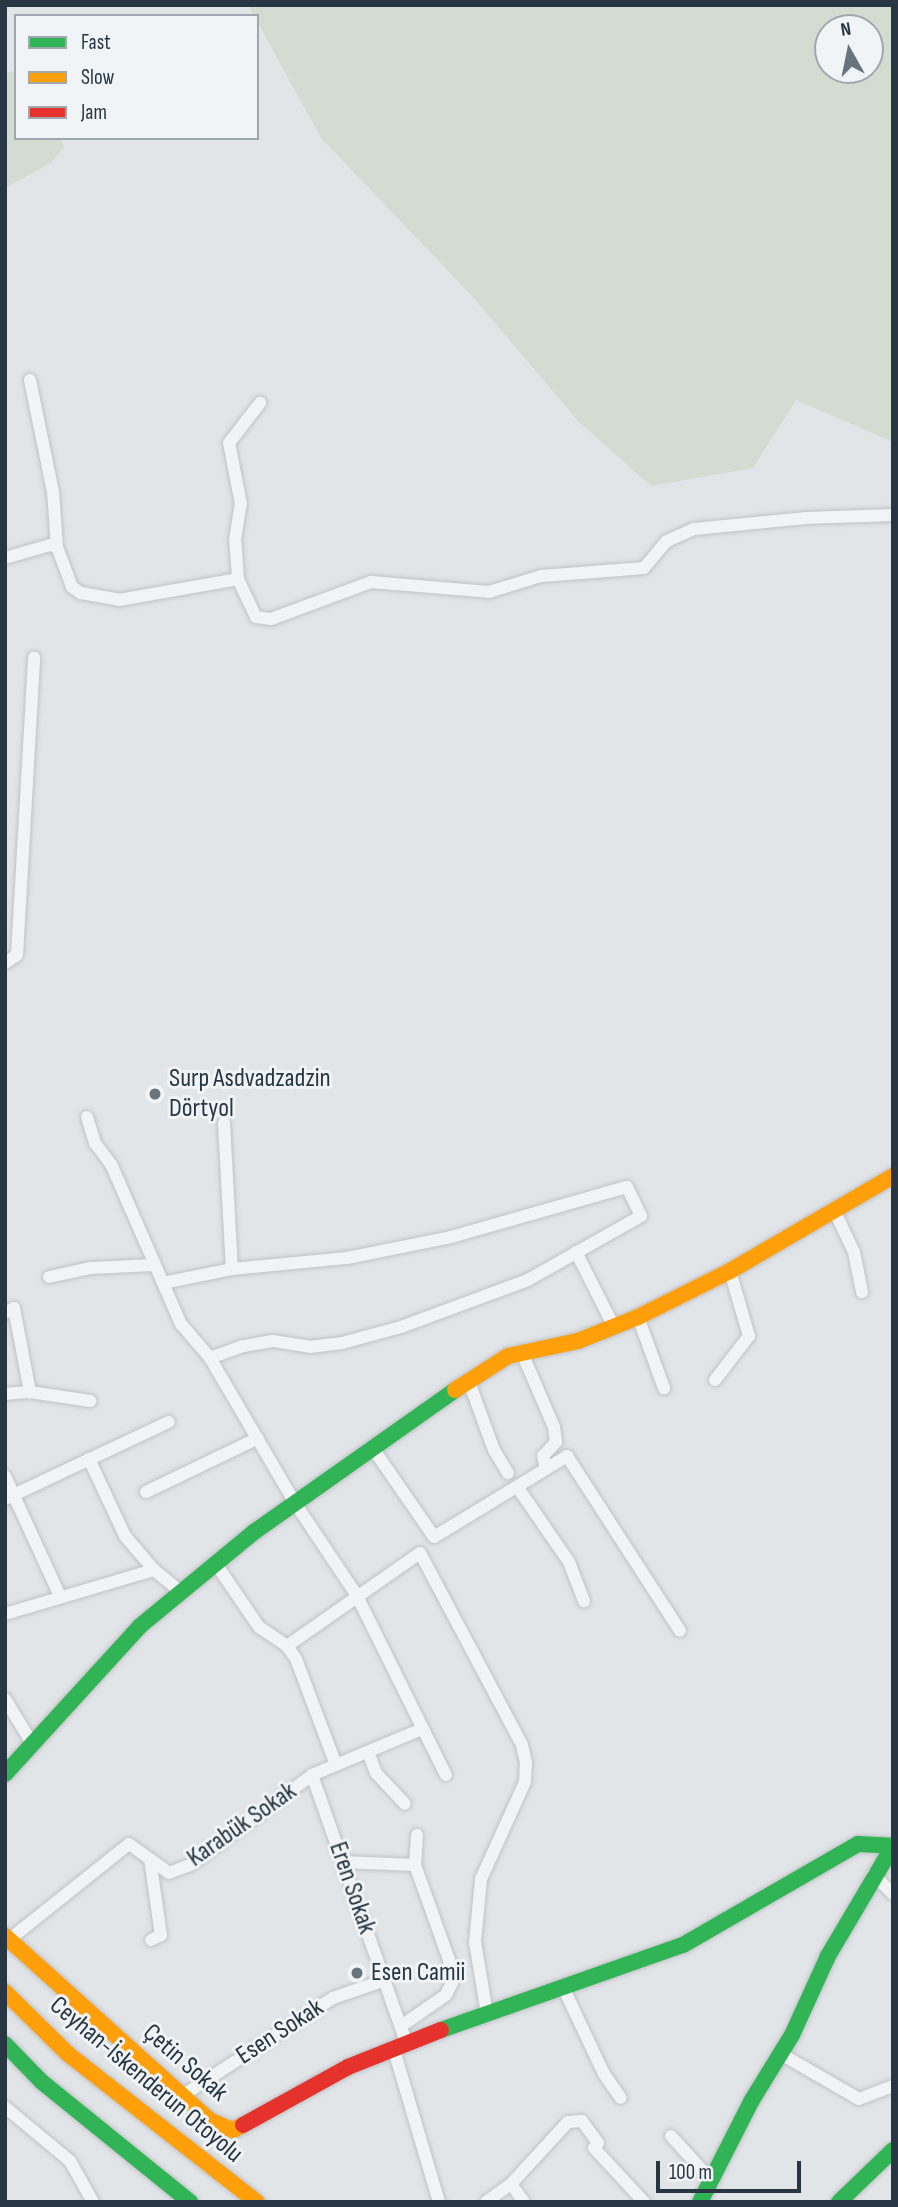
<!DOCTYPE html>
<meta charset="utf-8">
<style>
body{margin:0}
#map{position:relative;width:898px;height:2207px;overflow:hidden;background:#e2e5e8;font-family:"Sofia Sans Condensed",sans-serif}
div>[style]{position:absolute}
.green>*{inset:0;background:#d4dcd2}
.roads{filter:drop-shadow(0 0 2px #c0c3c6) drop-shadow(0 0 2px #c0c3c6)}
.street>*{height:12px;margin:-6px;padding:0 6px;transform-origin:6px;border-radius:6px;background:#f2f3f4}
.fast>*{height:16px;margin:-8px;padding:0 8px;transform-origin:8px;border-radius:8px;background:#30b455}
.slow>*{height:16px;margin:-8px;padding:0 8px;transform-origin:8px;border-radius:8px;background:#ff9f0a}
.jam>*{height:16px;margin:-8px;padding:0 8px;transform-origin:8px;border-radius:8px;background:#e5322d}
.dots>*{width:19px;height:19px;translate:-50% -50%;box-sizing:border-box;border:4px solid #f0f4f7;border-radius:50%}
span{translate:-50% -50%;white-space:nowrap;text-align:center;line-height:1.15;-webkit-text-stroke:6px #f0f4f7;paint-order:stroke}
.poi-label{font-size:26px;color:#273642}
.left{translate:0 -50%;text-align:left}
.street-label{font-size:26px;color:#273642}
.frame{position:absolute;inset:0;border:7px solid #273642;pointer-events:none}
.legend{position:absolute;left:14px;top:14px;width:245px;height:126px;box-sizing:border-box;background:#f0f4f7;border:2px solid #a0a8af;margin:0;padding:9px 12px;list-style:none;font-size:21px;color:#273642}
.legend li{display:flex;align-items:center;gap:14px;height:35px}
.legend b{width:35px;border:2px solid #a0a8af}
.north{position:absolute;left:814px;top:14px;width:70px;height:70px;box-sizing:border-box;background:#f0f4f7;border:2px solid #a0a8af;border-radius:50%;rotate:351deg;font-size:19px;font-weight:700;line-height:28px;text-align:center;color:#273642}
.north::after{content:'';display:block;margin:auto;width:24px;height:32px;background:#68737c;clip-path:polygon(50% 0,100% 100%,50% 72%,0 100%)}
.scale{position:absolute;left:656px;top:2161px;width:145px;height:32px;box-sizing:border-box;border:4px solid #273642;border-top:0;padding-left:9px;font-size:21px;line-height:24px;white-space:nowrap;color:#273642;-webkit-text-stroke:5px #f0f4f7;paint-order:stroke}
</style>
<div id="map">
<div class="green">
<div style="clip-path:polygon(evenodd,248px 5px,893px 5px,893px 442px,796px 400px,753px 468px,651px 486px,579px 422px,471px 295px,321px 138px,248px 5px,828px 28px,870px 28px,870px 70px,828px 70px,828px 28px)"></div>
<div style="clip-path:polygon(12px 71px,16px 73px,16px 138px,60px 138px,64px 147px,51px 163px,5px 188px,5px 74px)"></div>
</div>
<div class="roads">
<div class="street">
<div style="left:30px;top:380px;width:114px;rotate:78.4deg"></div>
<div style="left:53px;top:492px;width:55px;rotate:85.8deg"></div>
<div style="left:5px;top:558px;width:47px;rotate:-16.1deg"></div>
<div style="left:50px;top:545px;width:7px;rotate:16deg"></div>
<div style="left:57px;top:547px;width:43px;rotate:69.4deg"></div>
<div style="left:72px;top:587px;width:11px;rotate:34deg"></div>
<div style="left:81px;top:593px;width:39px;rotate:10deg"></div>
<div style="left:119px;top:600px;width:121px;rotate:-10deg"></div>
<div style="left:238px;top:579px;width:42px;rotate:64.7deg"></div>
<div style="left:256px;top:617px;width:15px;rotate:8deg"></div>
<div style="left:271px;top:619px;width:107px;rotate:-20.3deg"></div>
<div style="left:371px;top:582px;width:118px;rotate:4.8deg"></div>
<div style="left:489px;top:592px;width:54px;rotate:-17.1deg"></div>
<div style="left:541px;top:576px;width:103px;rotate:-4.4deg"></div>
<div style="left:644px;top:568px;width:35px;rotate:-50deg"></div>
<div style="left:667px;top:541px;width:30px;rotate:-24deg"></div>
<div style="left:694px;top:529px;width:113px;rotate:-5.6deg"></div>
<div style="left:806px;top:518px;width:87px;rotate:-2deg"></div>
<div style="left:238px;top:579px;width:39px;rotate:-94deg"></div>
<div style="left:235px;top:540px;width:36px;rotate:-81deg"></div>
<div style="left:241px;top:504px;width:62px;rotate:-101.1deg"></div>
<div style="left:229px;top:443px;width:51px;rotate:-52.2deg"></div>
<div style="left:5px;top:963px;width:14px;rotate:-34deg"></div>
<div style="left:17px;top:955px;width:298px;rotate:-86.7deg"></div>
<div style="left:87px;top:1117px;width:27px;rotate:73deg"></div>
<div style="left:95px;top:1143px;width:26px;rotate:53deg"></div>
<div style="left:111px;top:1164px;width:175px;rotate:66.4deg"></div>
<div style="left:181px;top:1324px;width:45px;rotate:49.5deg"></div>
<div style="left:210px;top:1358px;width:172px;rotate:59.6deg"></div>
<div style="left:297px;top:1506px;width:106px;rotate:56.2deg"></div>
<div style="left:356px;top:1594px;width:202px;rotate:63.6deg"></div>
<div style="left:224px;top:1123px;width:146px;rotate:86.9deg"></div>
<div style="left:835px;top:1212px;width:44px;rotate:64.6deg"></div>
<div style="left:854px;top:1252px;width:41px;rotate:78.7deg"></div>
<div style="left:576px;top:1252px;width:82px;rotate:63.1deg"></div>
<div style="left:49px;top:1277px;width:43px;rotate:-12.1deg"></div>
<div style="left:91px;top:1268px;width:62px;rotate:-2.8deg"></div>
<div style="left:163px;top:1283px;width:70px;rotate:-11.5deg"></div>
<div style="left:232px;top:1269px;width:116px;rotate:-5.5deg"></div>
<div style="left:347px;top:1258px;width:106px;rotate:-11.4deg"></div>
<div style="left:451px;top:1237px;width:183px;rotate:-15.9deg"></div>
<div style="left:627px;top:1187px;width:32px;rotate:64deg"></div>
<div style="left:641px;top:1216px;width:130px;rotate:150.5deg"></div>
<div style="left:528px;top:1280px;width:135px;rotate:159.7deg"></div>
<div style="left:401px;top:1327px;width:61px;rotate:164.8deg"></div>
<div style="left:342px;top:1343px;width:31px;rotate:173deg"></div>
<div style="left:311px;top:1347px;width:39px;rotate:-171deg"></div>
<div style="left:272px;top:1341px;width:29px;rotate:170deg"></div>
<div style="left:243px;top:1346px;width:35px;rotate:160deg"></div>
<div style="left:5px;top:1313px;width:10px;rotate:-29deg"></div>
<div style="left:14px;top:1308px;width:86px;rotate:79.2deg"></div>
<div style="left:638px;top:1317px;width:76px;rotate:69.9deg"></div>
<div style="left:522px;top:1353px;width:81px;rotate:66.6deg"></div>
<div style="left:554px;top:1427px;width:15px;rotate:82deg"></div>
<div style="left:556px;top:1442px;width:19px;rotate:133deg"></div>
<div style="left:543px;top:1456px;width:12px;rotate:76deg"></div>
<div style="left:715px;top:1380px;width:56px;rotate:-52.3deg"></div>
<div style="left:749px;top:1336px;width:68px;rotate:-106.3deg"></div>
<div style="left:469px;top:1382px;width:72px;rotate:69.8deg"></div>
<div style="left:494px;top:1450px;width:27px;rotate:59deg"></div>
<div style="left:5px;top:1394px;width:25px;rotate:-5deg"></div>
<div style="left:30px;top:1392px;width:61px;rotate:8.5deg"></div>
<div style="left:372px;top:1447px;width:109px;rotate:55.4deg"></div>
<div style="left:434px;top:1537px;width:156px;rotate:-31.3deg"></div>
<div style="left:567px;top:1456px;width:208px;rotate:57.1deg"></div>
<div style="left:89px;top:1459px;width:85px;rotate:64.9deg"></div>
<div style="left:125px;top:1536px;width:45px;rotate:49.5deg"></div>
<div style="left:154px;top:1570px;width:36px;rotate:39deg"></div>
<div style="left:5px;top:1476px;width:132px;rotate:65.4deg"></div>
<div style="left:518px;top:1488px;width:90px;rotate:55.4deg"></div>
<div style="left:569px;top:1562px;width:42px;rotate:69deg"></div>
<div style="left:146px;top:1492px;width:124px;rotate:-25.7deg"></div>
<div style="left:5px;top:1499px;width:181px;rotate:-25.2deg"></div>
<div style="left:216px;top:1564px;width:76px;rotate:55.7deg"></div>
<div style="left:259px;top:1627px;width:34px;rotate:34deg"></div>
<div style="left:287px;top:1646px;width:16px;rotate:55deg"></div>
<div style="left:296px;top:1659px;width:113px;rotate:69.3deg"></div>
<div style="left:5px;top:1614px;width:155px;rotate:-16.5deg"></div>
<div style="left:287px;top:1646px;width:162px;rotate:-35deg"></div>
<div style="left:420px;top:1553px;width:217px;rotate:62deg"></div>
<div style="left:522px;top:1745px;width:17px;rotate:77deg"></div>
<div style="left:526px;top:1762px;width:20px;rotate:93deg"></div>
<div style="left:525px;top:1782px;width:107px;rotate:114.4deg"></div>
<div style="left:481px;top:1879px;width:63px;rotate:95.4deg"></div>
<div style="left:475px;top:1942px;width:73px;rotate:80.5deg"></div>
<div style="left:5px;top:1699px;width:52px;rotate:58.5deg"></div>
<div style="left:368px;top:1752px;width:22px;rotate:69deg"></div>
<div style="left:376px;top:1773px;width:42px;rotate:46.9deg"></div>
<div style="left:312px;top:1775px;width:283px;rotate:70.6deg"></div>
<div style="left:150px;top:1859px;width:77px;rotate:81.8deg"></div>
<div style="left:161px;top:1935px;width:11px;rotate:153deg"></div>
<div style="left:342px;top:1862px;width:73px;rotate:2.4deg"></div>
<div style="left:415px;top:1865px;width:101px;rotate:70.3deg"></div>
<div style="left:449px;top:1960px;width:23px;rotate:83deg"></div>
<div style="left:452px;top:1983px;width:13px;rotate:117deg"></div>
<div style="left:446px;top:1995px;width:55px;rotate:145.4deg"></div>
<div style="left:415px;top:1865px;width:30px;rotate:-86deg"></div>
<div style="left:873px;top:1874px;width:28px;rotate:45deg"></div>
<div style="left:10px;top:1939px;width:152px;rotate:-38.6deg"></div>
<div style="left:129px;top:1844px;width:49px;rotate:35.9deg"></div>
<div style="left:169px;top:1873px;width:22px;rotate:-21deg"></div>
<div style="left:190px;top:1865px;width:152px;rotate:-36.4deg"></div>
<div style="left:312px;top:1775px;width:119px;rotate:-22.7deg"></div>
<div style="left:564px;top:1989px;width:94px;rotate:64.8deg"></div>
<div style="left:604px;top:2074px;width:29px;rotate:55deg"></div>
<div style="left:394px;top:2050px;width:159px;rotate:73.5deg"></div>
<div style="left:781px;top:2054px;width:90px;rotate:30deg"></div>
<div style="left:859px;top:2099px;width:36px;rotate:-21deg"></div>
<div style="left:182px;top:2096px;width:180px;rotate:-33deg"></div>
<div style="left:333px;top:1998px;width:55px;rotate:-19.1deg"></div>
<div style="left:5px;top:2107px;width:85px;rotate:39.7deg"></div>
<div style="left:70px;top:2161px;width:47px;rotate:60.7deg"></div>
<div style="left:671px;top:2136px;width:62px;rotate:47.6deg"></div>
<div style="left:511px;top:2184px;width:22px;rotate:54deg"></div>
<div style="left:486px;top:2202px;width:31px;rotate:-36deg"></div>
<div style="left:511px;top:2184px;width:84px;rotate:-47.4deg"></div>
<div style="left:568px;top:2122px;width:14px;rotate:-4deg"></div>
<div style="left:582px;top:2121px;width:27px;rotate:54deg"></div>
<div style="left:598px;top:2143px;width:6px;rotate:129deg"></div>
<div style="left:594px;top:2148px;width:74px;rotate:47.2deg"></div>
</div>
<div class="fast">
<div style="left:5px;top:1774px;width:200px;rotate:-47.6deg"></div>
<div style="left:140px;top:1626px;width:148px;rotate:-39.5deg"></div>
<div style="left:254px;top:1532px;width:246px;rotate:-35.2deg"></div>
<div style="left:441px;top:2030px;width:256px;rotate:-19.4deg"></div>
<div style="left:683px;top:1945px;width:202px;rotate:-30deg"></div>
<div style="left:858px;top:1844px;width:34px;rotate:3deg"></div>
<div style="left:5px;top:2044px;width:53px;rotate:45.8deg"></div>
<div style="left:42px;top:2082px;width:191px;rotate:39deg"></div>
<div style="left:700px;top:2202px;width:114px;rotate:-63deg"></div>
<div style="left:752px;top:2100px;width:76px;rotate:-58.4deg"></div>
<div style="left:792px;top:2035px;width:87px;rotate:-65.5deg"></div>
<div style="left:828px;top:1956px;width:128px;rotate:-59.4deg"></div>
<div style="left:839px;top:2202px;width:75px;rotate:-43.9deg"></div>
</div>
<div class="slow">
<div style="left:455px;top:1390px;width:63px;rotate:-32.7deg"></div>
<div style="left:508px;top:1356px;width:72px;rotate:-12.1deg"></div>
<div style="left:578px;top:1341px;width:65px;rotate:-21.8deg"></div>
<div style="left:638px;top:1317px;width:103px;rotate:-26.6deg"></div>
<div style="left:730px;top:1271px;width:189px;rotate:-30.2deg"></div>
<div style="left:5px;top:1936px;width:275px;rotate:42deg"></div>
<div style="left:209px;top:2120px;width:26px;rotate:23deg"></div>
<div style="left:233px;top:2130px;width:11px;rotate:-27deg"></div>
<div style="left:5px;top:1992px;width:88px;rotate:44.5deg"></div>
<div style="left:68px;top:2054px;width:240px;rotate:38.1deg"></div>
</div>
<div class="jam">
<div style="left:243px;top:2125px;width:120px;rotate:-28.9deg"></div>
<div style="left:348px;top:2067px;width:100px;rotate:-21.7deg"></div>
</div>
</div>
<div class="dots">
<div style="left:155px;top:1094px;background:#68737c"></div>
<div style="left:357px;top:1973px;background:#68737c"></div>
</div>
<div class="poi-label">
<span class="left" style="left:169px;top:1094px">Surp Asdvadzadzin<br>Dörtyol</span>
<span class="left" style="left:371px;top:1973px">Esen Camii</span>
</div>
<div class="street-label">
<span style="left:242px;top:1825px;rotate:-35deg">Karabük Sokak</span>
<span style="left:352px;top:1888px;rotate:71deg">Eren Sokak</span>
<span style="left:280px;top:2032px;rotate:-33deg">Esen Sokak</span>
<span style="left:185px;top:2063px;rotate:41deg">Çetin Sokak</span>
<span style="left:146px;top:2080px;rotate:40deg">Ceyhan-İskenderun Otoyolu</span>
</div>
<div class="frame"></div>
<ul class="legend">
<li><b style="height:9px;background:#30b455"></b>Fast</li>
<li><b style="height:9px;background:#ff9f0a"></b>Slow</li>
<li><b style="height:9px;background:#e5322d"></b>Jam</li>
</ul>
<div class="north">N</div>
<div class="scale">100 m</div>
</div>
